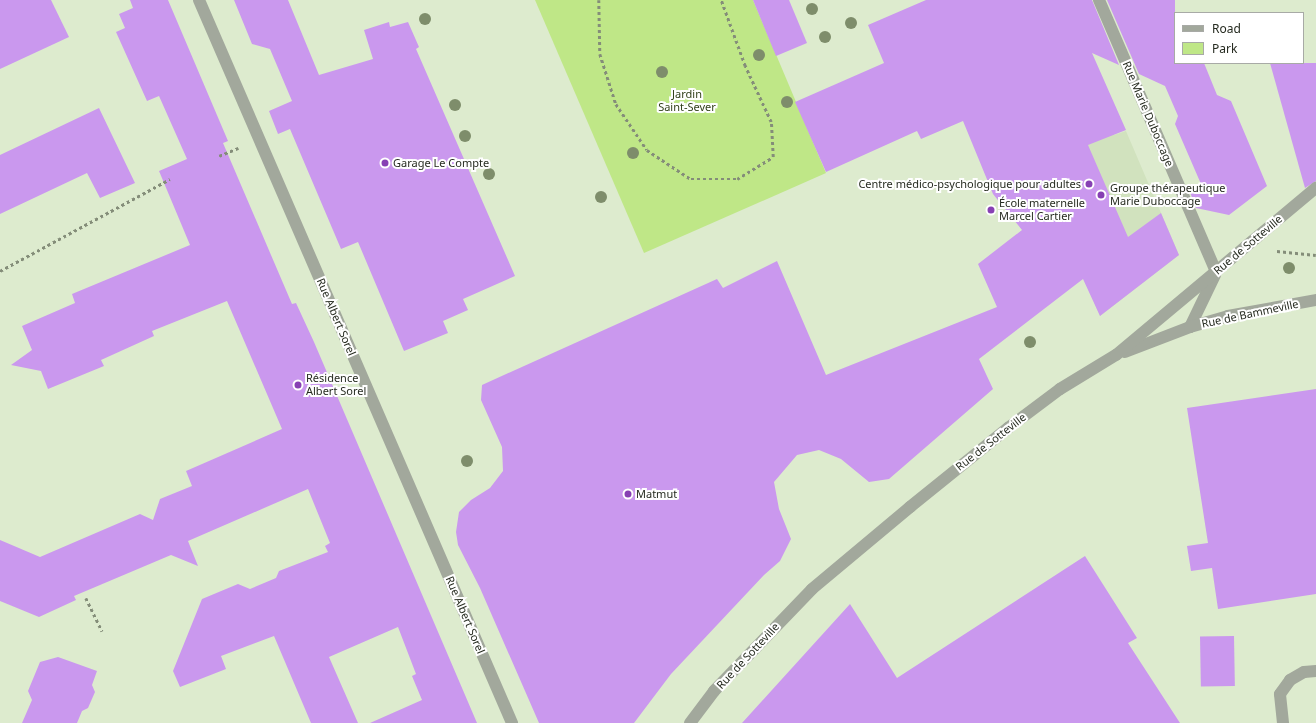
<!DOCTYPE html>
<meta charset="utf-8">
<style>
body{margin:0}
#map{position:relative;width:1316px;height:723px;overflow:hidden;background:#ddebce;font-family:"Noto Sans",sans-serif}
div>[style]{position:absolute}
.built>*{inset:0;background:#d1e2be}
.green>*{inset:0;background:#bfe787}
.building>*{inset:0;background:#ca98ee;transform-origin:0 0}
.path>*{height:2.5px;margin-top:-1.25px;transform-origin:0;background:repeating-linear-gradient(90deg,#848d79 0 3px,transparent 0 6px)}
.minor>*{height:12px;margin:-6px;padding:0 6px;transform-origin:6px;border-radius:6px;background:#a2a89c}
.trees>*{width:12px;height:12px;margin:-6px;border-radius:50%;background:#7e8d6b}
.dots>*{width:11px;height:11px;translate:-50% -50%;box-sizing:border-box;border:2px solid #fff;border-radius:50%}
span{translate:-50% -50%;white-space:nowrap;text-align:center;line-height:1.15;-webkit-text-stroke:4px #fff;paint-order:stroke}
.park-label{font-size:11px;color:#31401a}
.street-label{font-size:11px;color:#262b20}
.poi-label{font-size:11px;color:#262b20}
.left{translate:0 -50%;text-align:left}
.right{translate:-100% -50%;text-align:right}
.legend{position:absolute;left:1174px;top:12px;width:130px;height:52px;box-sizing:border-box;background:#fff;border:1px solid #a8aaa6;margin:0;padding:5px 7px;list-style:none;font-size:12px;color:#262b20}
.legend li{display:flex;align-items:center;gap:8px;height:20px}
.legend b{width:20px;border:1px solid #a8aaa6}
</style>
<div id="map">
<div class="built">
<div style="clip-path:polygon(1079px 98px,1106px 116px,1114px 135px,1126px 131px,1179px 255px,1100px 316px,1081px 272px)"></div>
</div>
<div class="green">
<div style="clip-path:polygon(535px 0,753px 0,826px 173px,644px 253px)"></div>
</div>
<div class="building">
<div style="clip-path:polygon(0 0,51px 0,69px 37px,0 69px)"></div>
<div style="clip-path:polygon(130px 0,168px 0,228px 141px,223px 143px,292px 304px,296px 303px,314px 342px,477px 723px,370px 723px,422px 700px,412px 676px,416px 674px,398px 627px,329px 657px,358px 723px,311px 723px,274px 636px,221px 656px,226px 669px,180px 687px,173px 671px,202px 599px,238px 584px,250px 589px,276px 578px,279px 571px,328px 552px,325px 546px,330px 543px,308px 489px,188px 541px,198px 566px,171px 555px,74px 596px,76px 600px,39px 617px,0 601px,0 540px,40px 557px,140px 514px,153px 520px,160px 499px,192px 486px,186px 471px,282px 429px,227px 301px,152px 331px,154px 336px,101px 360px,104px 366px,48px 389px,41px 371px,11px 365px,32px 350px,22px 326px,75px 303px,72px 294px,190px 245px,159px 171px,187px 159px,159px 96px,147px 101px,116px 32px,125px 28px,119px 14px,133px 8px)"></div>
<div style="clip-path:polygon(234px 0,288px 0,319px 75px,373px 59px,364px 30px,389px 22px,390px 27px,408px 22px,419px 47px,416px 49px,515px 276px,463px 299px,468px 310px,443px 321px,448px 333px,404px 351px,358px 242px,341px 249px,290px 129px,278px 134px,269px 111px,292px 101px,270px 49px,252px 44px)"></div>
<div style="clip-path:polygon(753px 0,789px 0,807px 43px,776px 56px)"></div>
<div style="clip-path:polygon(926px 0,1092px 0,1119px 65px,1092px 53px,1126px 130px,1088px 145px,1128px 237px,1161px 213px,1179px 255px,1100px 316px,1083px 279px,979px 359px,993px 389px,889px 479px,869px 482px,841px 459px,819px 450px,797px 455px,774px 482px,779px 509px,791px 539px,780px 561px,764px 575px,671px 674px,634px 723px,539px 723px,480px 588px,458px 545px,456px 532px,459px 512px,471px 500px,490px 488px,503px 471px,502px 447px,481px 400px,482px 385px,717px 279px,723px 288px,777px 261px,826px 375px,997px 307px,978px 264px,1022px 230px,993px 194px,963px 121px,921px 139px,917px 131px,826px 172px,795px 102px,884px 63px,868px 25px)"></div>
<div style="clip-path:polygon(1107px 0,1175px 0,1175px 63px,1204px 63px,1217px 95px,1231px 101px,1267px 186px,1229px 215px,1196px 208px,1190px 192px,1201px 184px,1175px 124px,1178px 116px,1165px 86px,1139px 74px)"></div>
<div style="clip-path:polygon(1270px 63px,1316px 63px,1316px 181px,1305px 188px)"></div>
<div style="clip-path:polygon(99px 108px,135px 183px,100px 198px,87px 173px,0 214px,0 155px)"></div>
<div style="clip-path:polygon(1316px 389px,1316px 594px,1218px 609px,1212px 568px,1191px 571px,1187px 546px,1208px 543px,1187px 408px)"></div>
<div style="clip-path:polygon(1085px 556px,1137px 638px,1128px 643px,1180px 723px,742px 723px,850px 604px,897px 678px)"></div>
<div style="left:1234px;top:636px;width:50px;height:34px;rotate:89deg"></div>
<div style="clip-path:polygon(58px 657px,97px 671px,92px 685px,95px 692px,88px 708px,82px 711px,77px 723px,22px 723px,32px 700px,28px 691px,40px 662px)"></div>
</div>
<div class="path">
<div style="left:599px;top:0;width:54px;rotate:88.9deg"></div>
<div style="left:600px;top:54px;width:52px;rotate:72.3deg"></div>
<div style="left:616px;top:104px;width:55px;rotate:56deg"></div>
<div style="left:647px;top:150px;width:53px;rotate:33.4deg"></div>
<div style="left:691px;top:179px;width:46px"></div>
<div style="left:737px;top:179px;width:42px;rotate:-31.4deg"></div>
<div style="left:773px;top:157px;width:35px;rotate:-93deg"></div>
<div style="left:771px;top:122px;width:62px;rotate:-114.9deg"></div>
<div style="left:745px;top:66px;width:70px;rotate:-110deg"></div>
<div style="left:219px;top:156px;width:21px;rotate:-23deg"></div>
<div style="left:1277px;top:251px;width:39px;rotate:6deg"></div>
<div style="left:0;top:271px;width:193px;rotate:-28.4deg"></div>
<div style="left:86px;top:598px;width:37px;rotate:64deg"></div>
</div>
<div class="minor">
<div style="left:199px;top:0;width:788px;rotate:66.59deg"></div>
<div style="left:1099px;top:0;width:296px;rotate:66.7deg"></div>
<div style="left:1190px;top:327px;width:58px;rotate:-64.3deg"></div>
<div style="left:1125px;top:352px;width:70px;rotate:-21deg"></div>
<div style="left:1190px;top:327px;width:40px;rotate:-16deg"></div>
<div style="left:1228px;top:316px;width:89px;rotate:-10.3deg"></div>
<div style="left:690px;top:723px;width:40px;rotate:-53deg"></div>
<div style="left:714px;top:691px;width:141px;rotate:-46.1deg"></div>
<div style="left:812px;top:589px;width:128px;rotate:-39.9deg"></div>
<div style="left:910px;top:507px;width:126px;rotate:-38.9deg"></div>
<div style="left:1008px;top:428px;width:65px;rotate:-36.9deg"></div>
<div style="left:1060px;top:389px;width:66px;rotate:-31.3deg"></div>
<div style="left:1116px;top:355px;width:261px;rotate:-39.9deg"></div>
<div style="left:1283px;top:723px;width:29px;rotate:-96deg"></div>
<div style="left:1280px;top:694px;width:17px;rotate:-54deg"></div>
<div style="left:1290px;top:680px;width:16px;rotate:-30deg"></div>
<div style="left:1304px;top:672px;width:12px;rotate:-5deg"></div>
</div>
<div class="trees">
<div style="left:812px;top:9px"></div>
<div style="left:425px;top:19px"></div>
<div style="left:851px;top:23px"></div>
<div style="left:825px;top:37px"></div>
<div style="left:759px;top:55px"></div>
<div style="left:662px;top:72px"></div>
<div style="left:787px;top:102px"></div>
<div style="left:455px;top:105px"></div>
<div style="left:465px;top:136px"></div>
<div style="left:633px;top:153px"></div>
<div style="left:489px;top:174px"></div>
<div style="left:601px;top:197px"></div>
<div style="left:1289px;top:268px"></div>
<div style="left:1030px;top:342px"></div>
<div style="left:467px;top:461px"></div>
</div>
<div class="dots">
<div style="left:385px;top:163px;background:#8740b3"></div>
<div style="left:1089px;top:184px;background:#8740b3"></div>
<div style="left:1101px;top:195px;background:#8740b3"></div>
<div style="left:991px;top:210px;background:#8740b3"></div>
<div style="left:298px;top:385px;background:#8740b3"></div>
<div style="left:628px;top:494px;background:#8740b3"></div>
</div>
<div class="park-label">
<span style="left:687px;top:101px">Jardin<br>Saint-Sever</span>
</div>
<div class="street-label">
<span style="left:1148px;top:114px;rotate:67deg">Rue Marie Duboccage</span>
<span style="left:1248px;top:245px;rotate:-40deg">Rue de Sotteville</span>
<span style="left:1250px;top:314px;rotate:-12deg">Rue de Bammeville</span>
<span style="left:336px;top:317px;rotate:67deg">Rue Albert Sorel</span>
<span style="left:991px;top:442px;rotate:-38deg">Rue de Sotteville</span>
<span style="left:465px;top:615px;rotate:67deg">Rue Albert Sorel</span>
<span style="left:748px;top:656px;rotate:-47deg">Rue de Sotteville</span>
</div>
<div class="poi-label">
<span class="left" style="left:393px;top:163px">Garage Le Compte</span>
<span class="right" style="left:1081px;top:184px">Centre médico-psychologique pour adultes</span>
<span class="left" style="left:1110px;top:195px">Groupe thérapeutique<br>Marie Duboccage</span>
<span class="left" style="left:999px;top:210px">École maternelle<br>Marcel Cartier</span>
<span class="left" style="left:306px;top:385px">Résidence<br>Albert Sorel</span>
<span class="left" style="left:636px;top:494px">Matmut</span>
</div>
<ul class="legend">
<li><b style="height:5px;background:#a2a89c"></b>Road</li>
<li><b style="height:11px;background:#bfe787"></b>Park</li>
</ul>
</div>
